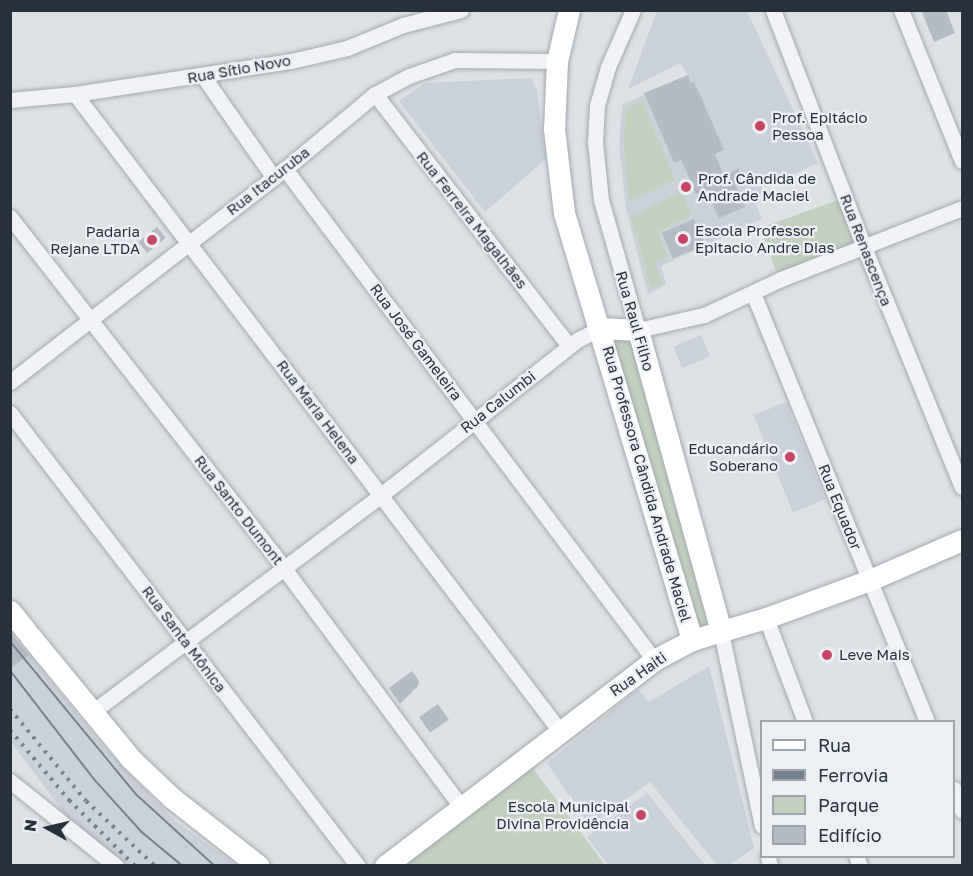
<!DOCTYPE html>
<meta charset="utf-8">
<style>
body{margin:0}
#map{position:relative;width:973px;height:876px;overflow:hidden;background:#dde2e6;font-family:"Golos Text",sans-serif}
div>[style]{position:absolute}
.built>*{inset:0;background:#cbd1d8;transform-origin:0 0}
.green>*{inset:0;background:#c4d0bf;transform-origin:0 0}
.building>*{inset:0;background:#b5bbc3;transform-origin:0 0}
.roads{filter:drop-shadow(0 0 2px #a3a9b0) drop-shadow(0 0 2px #a3a9b0)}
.street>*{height:15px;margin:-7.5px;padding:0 7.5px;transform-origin:7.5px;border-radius:7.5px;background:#f0f2f5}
.secondary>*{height:21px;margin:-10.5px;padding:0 10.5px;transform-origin:10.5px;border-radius:10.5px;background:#fff}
.tram>*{height:1.5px;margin:-0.75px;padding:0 0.75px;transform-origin:0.75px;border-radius:0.75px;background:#77828f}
.rail>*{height:4px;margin-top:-2px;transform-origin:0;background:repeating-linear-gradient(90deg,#77828f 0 3px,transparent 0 9px)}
.dots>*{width:16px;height:16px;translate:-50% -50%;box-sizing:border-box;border:3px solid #ecf0f4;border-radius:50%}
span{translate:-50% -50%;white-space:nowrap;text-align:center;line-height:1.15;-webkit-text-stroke:4.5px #ecf0f4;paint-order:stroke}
.street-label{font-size:15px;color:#27313c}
.poi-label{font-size:15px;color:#27313c}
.left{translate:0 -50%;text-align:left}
.right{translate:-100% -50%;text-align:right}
.frame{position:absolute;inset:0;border:12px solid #27313c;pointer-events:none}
.legend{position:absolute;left:760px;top:720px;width:195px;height:138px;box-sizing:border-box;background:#ecf0f4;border:2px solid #9da4aa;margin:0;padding:8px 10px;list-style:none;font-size:18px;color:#27313c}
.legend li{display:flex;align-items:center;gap:12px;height:30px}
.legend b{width:30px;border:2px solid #9da4aa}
.north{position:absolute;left:18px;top:798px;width:60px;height:60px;-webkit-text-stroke:4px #ecf0f4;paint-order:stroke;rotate:278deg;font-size:16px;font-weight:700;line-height:24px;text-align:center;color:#27313c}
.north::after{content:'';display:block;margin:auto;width:21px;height:27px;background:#27313c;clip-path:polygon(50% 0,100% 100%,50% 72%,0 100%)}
</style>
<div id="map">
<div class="built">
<div style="clip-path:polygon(657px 11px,747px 11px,818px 163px,763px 188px,756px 205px,762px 219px,661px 266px,666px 284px,648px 295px,626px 208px,619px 146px,622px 105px,688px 75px,680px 63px,628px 89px)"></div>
<div style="clip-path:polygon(531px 78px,537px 90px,546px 159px,485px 212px,399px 101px,425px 83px)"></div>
<div style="left:701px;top:335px;width:23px;height:30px;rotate:67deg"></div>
<div style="left:786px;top:402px;width:105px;height:35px;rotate:68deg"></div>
<div style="clip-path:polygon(29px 655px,104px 747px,175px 821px,237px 865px,126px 865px,70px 821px,11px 742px,11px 669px)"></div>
<div style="clip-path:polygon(709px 666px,754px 848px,729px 865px,717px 865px,650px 782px,590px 826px,547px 763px,638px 689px,649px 702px)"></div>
<div style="clip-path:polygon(647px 793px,705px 865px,608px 865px,587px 837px)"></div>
</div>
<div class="green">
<div style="clip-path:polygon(642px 101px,675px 180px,629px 201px,624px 145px,626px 109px)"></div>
<div style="clip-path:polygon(682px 192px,691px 216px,658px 232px,668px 257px,655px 262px,662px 283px,651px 288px,631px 216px)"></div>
<div style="left:846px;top:197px;width:53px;height:91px;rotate:70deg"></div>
<div style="clip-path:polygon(620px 330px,639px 335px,721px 632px,692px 640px,607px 344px)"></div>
<div style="clip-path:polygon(529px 763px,605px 865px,402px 866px)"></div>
</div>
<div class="building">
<div style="clip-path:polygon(921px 10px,946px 10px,955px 33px,934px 42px)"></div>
<div style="clip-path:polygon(688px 75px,691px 83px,694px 81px,724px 150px,715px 154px,724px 177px,739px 168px,739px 182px,735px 184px,745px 207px,719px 218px,706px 190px,696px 194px,681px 160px,674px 163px,644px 93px)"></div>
<div style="left:694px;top:219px;width:28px;height:35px;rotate:67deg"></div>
<div style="left:157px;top:227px;width:14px;height:24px;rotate:51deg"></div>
<div style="clip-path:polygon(10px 632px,29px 655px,10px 669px)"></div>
<div style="clip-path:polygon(412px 671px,419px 681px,418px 686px,400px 704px,389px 688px)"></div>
<div style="left:438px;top:704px;width:19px;height:23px;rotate:55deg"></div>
</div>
<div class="roads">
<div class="street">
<div style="left:633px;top:10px;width:62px;rotate:113.7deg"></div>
<div style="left:608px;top:67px;width:40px;rotate:106deg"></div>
<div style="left:597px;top:105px;width:37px;rotate:93deg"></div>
<div style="left:595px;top:142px;width:58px;rotate:84.1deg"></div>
<div style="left:601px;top:200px;width:135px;rotate:74.1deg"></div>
<div style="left:638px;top:330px;width:68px;rotate:-12.8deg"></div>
<div style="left:704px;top:315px;width:85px;rotate:-25.1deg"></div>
<div style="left:781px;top:279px;width:194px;rotate:-21.4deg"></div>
<div style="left:773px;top:10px;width:254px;rotate:69deg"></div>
<div style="left:864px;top:247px;width:259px;rotate:67.8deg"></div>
<div style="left:901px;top:10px;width:163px;rotate:68deg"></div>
<div style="left:203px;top:76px;width:124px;rotate:55.2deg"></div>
<div style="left:75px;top:94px;width:801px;rotate:52.72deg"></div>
<div style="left:375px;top:94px;width:318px;rotate:52.4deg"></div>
<div style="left:10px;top:100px;width:65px;rotate:-5.3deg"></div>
<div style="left:75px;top:94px;width:219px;rotate:-8.7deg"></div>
<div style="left:291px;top:61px;width:57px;rotate:-13.1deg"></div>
<div style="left:347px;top:48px;width:61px;rotate:-22.3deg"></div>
<div style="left:403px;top:25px;width:60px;rotate:-14.5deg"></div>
<div style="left:285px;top:169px;width:614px;rotate:53.07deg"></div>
<div style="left:10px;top:217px;width:444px;rotate:52deg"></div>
<div style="left:283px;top:567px;width:299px;rotate:53.4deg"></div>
<div style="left:753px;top:293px;width:463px;rotate:67.9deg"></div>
<div style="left:10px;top:382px;width:348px;rotate:-37.8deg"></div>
<div style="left:285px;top:169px;width:117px;rotate:-39.8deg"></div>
<div style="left:375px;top:94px;width:38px;rotate:-28deg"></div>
<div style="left:409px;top:76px;width:49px;rotate:-19.2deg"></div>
<div style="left:455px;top:60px;width:102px;rotate:0.6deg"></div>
<div style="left:10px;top:413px;width:571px;rotate:52.47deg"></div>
<div style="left:766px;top:618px;width:111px;rotate:69.4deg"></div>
<div style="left:721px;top:632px;width:198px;rotate:78.1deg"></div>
<div style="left:91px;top:713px;width:363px;rotate:-36.9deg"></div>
<div style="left:381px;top:495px;width:250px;rotate:-38.3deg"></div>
<div style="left:577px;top:340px;width:27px;rotate:-27deg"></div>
<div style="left:10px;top:781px;width:136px;rotate:38.7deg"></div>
<div style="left:954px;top:789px;width:23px;rotate:70deg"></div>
<div style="left:768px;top:856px;width:10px;rotate:79deg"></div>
<div style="left:856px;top:856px;width:11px;rotate:68deg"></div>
</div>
<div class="secondary">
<div style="left:569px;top:10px;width:52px;rotate:103.2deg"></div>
<div style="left:557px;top:61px;width:68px;rotate:92.5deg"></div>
<div style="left:554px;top:129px;width:85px;rotate:83.2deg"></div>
<div style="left:564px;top:213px;width:446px;rotate:73.3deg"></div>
<div style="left:601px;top:328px;width:37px;rotate:3deg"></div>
<div style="left:638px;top:330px;width:313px;rotate:74.6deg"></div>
<div style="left:10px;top:611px;width:26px;rotate:51deg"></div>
<div style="left:30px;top:636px;width:161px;rotate:50.6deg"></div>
<div style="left:132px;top:760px;width:55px;rotate:43.5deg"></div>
<div style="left:172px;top:798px;width:110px;rotate:38deg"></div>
<div style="left:385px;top:866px;width:339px;rotate:-37.4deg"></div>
<div style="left:654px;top:660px;width:43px;rotate:-27.8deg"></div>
<div style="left:692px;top:640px;width:77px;rotate:-16.6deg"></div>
<div style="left:766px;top:618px;width:111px;rotate:-20.1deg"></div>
<div style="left:870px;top:580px;width:100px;rotate:-23.5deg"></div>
</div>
</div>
<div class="tram">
<div style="left:10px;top:641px;width:198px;rotate:50.5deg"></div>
<div style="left:136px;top:794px;width:107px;rotate:42.3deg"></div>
<div style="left:10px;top:670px;width:139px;rotate:52.3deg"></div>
<div style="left:95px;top:780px;width:70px;rotate:47.9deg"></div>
<div style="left:142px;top:832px;width:53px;rotate:39.7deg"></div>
</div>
<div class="rail">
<div style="left:10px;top:709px;width:119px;rotate:50.4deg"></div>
<div style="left:86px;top:801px;width:95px;rotate:43.3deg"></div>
<div style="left:10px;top:730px;width:92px;rotate:49.9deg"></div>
<div style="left:69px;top:800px;width:93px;rotate:45deg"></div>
</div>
<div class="dots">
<div style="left:760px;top:126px;background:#c84663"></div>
<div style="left:686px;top:187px;background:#c84663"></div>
<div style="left:683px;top:239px;background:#c84663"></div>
<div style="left:152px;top:240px;background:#c84663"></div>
<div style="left:790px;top:457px;background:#c84663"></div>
<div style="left:827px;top:655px;background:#c84663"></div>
<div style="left:641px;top:815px;background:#c84663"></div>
</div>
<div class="street-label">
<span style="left:239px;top:69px;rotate:-10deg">Rua Sítio Novo</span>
<span style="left:268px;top:181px;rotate:-38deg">Rua Itacuruba</span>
<span style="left:472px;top:220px;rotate:52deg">Rua Ferreira Magalhães</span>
<span style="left:866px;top:250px;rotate:69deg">Rua Renascença</span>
<span style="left:635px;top:321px;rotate:74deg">Rua Raul Filho</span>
<span style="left:416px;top:342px;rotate:53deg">Rua José Gameleira</span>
<span style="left:498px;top:402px;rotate:-38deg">Rua Calumbi</span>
<span style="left:318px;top:412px;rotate:53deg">Rua Maria Helena</span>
<span style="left:647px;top:484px;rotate:74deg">Rua Professora Cândida Andrade Maciel</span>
<span style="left:840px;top:507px;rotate:68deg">Rua Equador</span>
<span style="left:239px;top:510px;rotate:52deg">Rua Santo Dumont</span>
<span style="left:184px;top:639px;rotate:53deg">Rua Santa Mônica</span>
<span style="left:638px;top:674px;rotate:-35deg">Rua Haiti</span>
</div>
<div class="poi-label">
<span class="left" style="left:772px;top:126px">Prof. Epitácio<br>Pessoa</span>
<span class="left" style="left:698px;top:187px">Prof. Cândida de<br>Andrade Maciel</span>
<span class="left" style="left:695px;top:239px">Escola Professor<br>Epitacio Andre Dias</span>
<span class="right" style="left:140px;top:240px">Padaria<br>Rejane LTDA</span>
<span class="right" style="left:778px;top:457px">Educandário<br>Soberano</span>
<span class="left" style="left:839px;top:655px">Leve Mais</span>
<span class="right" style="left:629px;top:815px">Escola Municipal<br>Divina Providência</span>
</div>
<div class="frame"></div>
<ul class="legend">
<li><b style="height:8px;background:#fff"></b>Rua</li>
<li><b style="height:8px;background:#77828f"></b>Ferrovia</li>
<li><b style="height:16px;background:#c4d0bf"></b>Parque</li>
<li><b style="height:16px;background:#b5bbc3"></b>Edifício</li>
</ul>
<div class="north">N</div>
</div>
